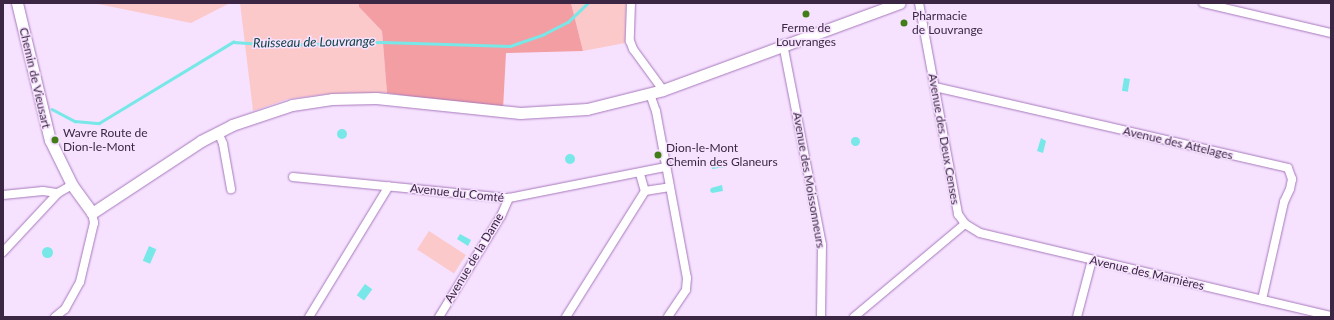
<!DOCTYPE html>
<meta charset="utf-8">
<style>
body{margin:0}
#map{position:relative;width:1334px;height:320px;overflow:hidden;background:#f6e2ff;font-family:Lato,sans-serif}
div>[style]{position:absolute}
.green>*{inset:0;background:#fcc9cb;transform-origin:0 0}
.forest>*{inset:0;background:#f39ea3}
.water>*{inset:0;background:#78e7e7;transform-origin:0 0}
.round{border-radius:50%}
.stream>*{height:2.5px;margin:-1.25px;padding:0 1.25px;transform-origin:1.25px;border-radius:1.25px;background:#78e7e7}
.roads{filter:drop-shadow(0 0 1px #a778bb) drop-shadow(0 0 1px #a778bb)}
.street>*{height:8px;margin:-4px;padding:0 4px;transform-origin:4px;border-radius:4px;background:#fff}
.secondary>*{height:11px;margin:-5.5px;padding:0 5.5px;transform-origin:5.5px;border-radius:5.5px;background:#fff}
.dots>*{width:11px;height:11px;translate:-50% -50%;box-sizing:border-box;border:2px solid #f6e2ff;border-radius:50%}
span{translate:-50% -50%;white-space:nowrap;text-align:center;line-height:1.15;-webkit-text-stroke:3px #f6e2ff;paint-order:stroke}
.poi-label{font-size:12px;color:#3b2743}
.left{translate:0 -50%;text-align:left}
.street-label{font-size:12px;color:#3b2743}
.water-label{font-size:13px;color:#0e4243;font-style:italic}
.frame{position:absolute;inset:0;border:4px solid #3b2743;pointer-events:none}
</style>
<div id="map">
<div class="green">
<div style="clip-path:polygon(93px 3px,230px 3px,191px 23px)"></div>
<div style="clip-path:polygon(240px 3px,359px 3px,359px 7px,382px 31px,387px 93px,327px 94px,288px 99px,253px 111px)"></div>
<div style="clip-path:polygon(571px 3px,626px 3px,625px 43px,583px 51px)"></div>
<div style="left:429px;top:231px;width:44px;height:22px;rotate:33deg"></div>
</div>
<div class="forest">
<div style="clip-path:polygon(359px 3px,571px 3px,583px 51px,506px 53px,503px 109px,387px 93px,382px 31px,359px 7px)"></div>
</div>
<div class="water">
<div style="left:1124px;top:78px;width:6px;height:13px;rotate:9deg"></div>
<div class="round" style="left:337px;top:129px;width:10px;height:10px"></div>
<div class="round" style="left:850.5px;top:136.5px;width:9px;height:9px"></div>
<div style="clip-path:polygon(1041px 138px,1046px 141px,1043px 153px,1037px 151px)"></div>
<div class="round" style="left:565px;top:154px;width:10px;height:10px"></div>
<div style="left:724px;top:161px;width:6px;height:13px;rotate:81deg"></div>
<div style="clip-path:polygon(722px 185px,723px 191px,712px 193px,710px 191px,711px 188px)"></div>
<div style="clip-path:polygon(460px 234px,471px 240px,468px 246px,457px 239px)"></div>
<div style="left:149px;top:246px;width:8px;height:16px;rotate:23deg"></div>
<div class="round" style="left:41.5px;top:246.5px;width:11px;height:11px"></div>
<div style="left:365px;top:284px;width:9px;height:14px;rotate:36deg"></div>
</div>
<div class="stream">
<div style="left:52px;top:109px;width:26px;rotate:28deg"></div>
<div style="left:75px;top:121px;width:24px;rotate:5deg"></div>
<div style="left:99px;top:123px;width:157px;rotate:-31.2deg"></div>
<div style="left:233px;top:42px;width:49px;rotate:3.5deg"></div>
<div style="left:282px;top:45px;width:100px;rotate:-1.7deg"></div>
<div style="left:382px;top:42px;width:128px;rotate:1.8deg"></div>
<div style="left:510px;top:46px;width:36px;rotate:-19deg"></div>
<div style="left:544px;top:34px;width:27px;rotate:-27deg"></div>
<div style="left:568px;top:22px;width:28px;rotate:-44deg"></div>
</div>
<div class="roads">
<div class="street">
<div style="left:631px;top:3px;width:38px;rotate:92deg"></div>
<div style="left:630px;top:41px;width:9px;rotate:69deg"></div>
<div style="left:633px;top:49px;width:51px;rotate:53.8deg"></div>
<div style="left:919px;top:3px;width:215px;rotate:79.5deg"></div>
<div style="left:958px;top:214px;width:12px;rotate:55deg"></div>
<div style="left:965px;top:224px;width:17px;rotate:31deg"></div>
<div style="left:980px;top:233px;width:361px;rotate:13.3deg"></div>
<div style="left:1203px;top:3px;width:131px;rotate:13.2deg"></div>
<div style="left:783px;top:44px;width:205px;rotate:79deg"></div>
<div style="left:822px;top:245px;width:72px;rotate:90.8deg"></div>
<div style="left:935px;top:87px;width:362px;rotate:12.9deg"></div>
<div style="left:1288px;top:168px;width:12px;rotate:70deg"></div>
<div style="left:1292px;top:179px;width:10px;rotate:101deg"></div>
<div style="left:1290px;top:189px;width:14px;rotate:115deg"></div>
<div style="left:1284px;top:202px;width:100px;rotate:102.7deg"></div>
<div style="left:650px;top:94px;width:18px;rotate:71deg"></div>
<div style="left:656px;top:111px;width:170px;rotate:79.5deg"></div>
<div style="left:687px;top:278px;width:12px;rotate:95deg"></div>
<div style="left:686px;top:290px;width:32px;rotate:124deg"></div>
<div style="left:218px;top:132px;width:13px;rotate:67deg"></div>
<div style="left:223px;top:144px;width:46px;rotate:79.9deg"></div>
<div style="left:640px;top:174px;width:18px;rotate:74deg"></div>
<div style="left:293px;top:177px;width:217px;rotate:5.6deg"></div>
<div style="left:509px;top:198px;width:160px;rotate:-11.2deg"></div>
<div style="left:3px;top:195px;width:40px;rotate:-5.7deg"></div>
<div style="left:43px;top:191px;width:15px;rotate:8deg"></div>
<div style="left:3px;top:252px;width:81px;rotate:-47deg"></div>
<div style="left:58px;top:193px;width:16px;rotate:-30deg"></div>
<div style="left:55px;top:317px;width:13px;rotate:-39deg"></div>
<div style="left:65px;top:309px;width:31px;rotate:-61deg"></div>
<div style="left:80px;top:282px;width:61px;rotate:-76.7deg"></div>
<div style="left:94px;top:223px;width:10px;rotate:-101deg"></div>
<div style="left:309px;top:317px;width:153px;rotate:-58.6deg"></div>
<div style="left:439px;top:317px;width:119px;rotate:-58.5deg"></div>
<div style="left:501px;top:216px;width:20px;rotate:-66deg"></div>
<div style="left:566px;top:317px;width:149px;rotate:-57.9deg"></div>
<div style="left:645px;top:191px;width:25px;rotate:-9deg"></div>
<div style="left:854px;top:317px;width:145px;rotate:-40deg"></div>
<div style="left:1077px;top:317px;width:59px;rotate:-75.3deg"></div>
</div>
<div class="secondary">
<div style="left:17px;top:3px;width:141px;rotate:76.5deg"></div>
<div style="left:50px;top:140px;width:50px;rotate:63.9deg"></div>
<div style="left:72px;top:185px;width:34px;rotate:54deg"></div>
<div style="left:92px;top:213px;width:131px;rotate:-33.4deg"></div>
<div style="left:201px;top:141px;width:35px;rotate:-27deg"></div>
<div style="left:232px;top:125px;width:63px;rotate:-18.4deg"></div>
<div style="left:292px;top:105px;width:40px;rotate:-8.5deg"></div>
<div style="left:332px;top:99px;width:44px;rotate:-1.3deg"></div>
<div style="left:376px;top:98px;width:145px;rotate:5.9deg"></div>
<div style="left:520px;top:113px;width:67px;rotate:-3.4deg"></div>
<div style="left:587px;top:109px;width:78px;rotate:-14deg"></div>
<div style="left:663px;top:90px;width:252px;rotate:-20.2deg"></div>
</div>
</div>
<div class="dots">
<div style="left:806px;top:14px;background:#427d17"></div>
<div style="left:904px;top:23px;background:#427d17"></div>
<div style="left:55px;top:140px;background:#427d17"></div>
<div style="left:658px;top:155px;background:#427d17"></div>
</div>
<div class="poi-label">
<span class="left" style="left:912px;top:23px">Pharmacie<br>de Louvrange</span>
<span style="left:806px;top:35px">Ferme de<br>Louvranges</span>
<span class="left" style="left:63px;top:140px">Wavre Route de<br>Dion-le-Mont</span>
<span class="left" style="left:666px;top:155px">Dion-le-Mont<br>Chemin des Glaneurs</span>
</div>
<div class="street-label">
<span style="left:35px;top:78px;rotate:77deg">Chemin de Vieusart</span>
<span style="left:944px;top:139px;rotate:80deg">Avenue des Deux Censes</span>
<span style="left:1178px;top:143px;rotate:13deg">Avenue des Attelages</span>
<span style="left:809px;top:180px;rotate:80deg">Avenue des Moissonneurs</span>
<span style="left:457px;top:193px;rotate:6deg">Avenue du Comté</span>
<span style="left:474px;top:258px;rotate:-59deg">Avenue de la Dame</span>
<span style="left:1147px;top:273px;rotate:13deg">Avenue des Marnières</span>
</div>
<div class="water-label">
<span style="left:314px;top:42px;rotate:-1deg">Ruisseau de Louvrange</span>
</div>
<div class="frame"></div>
</div>
